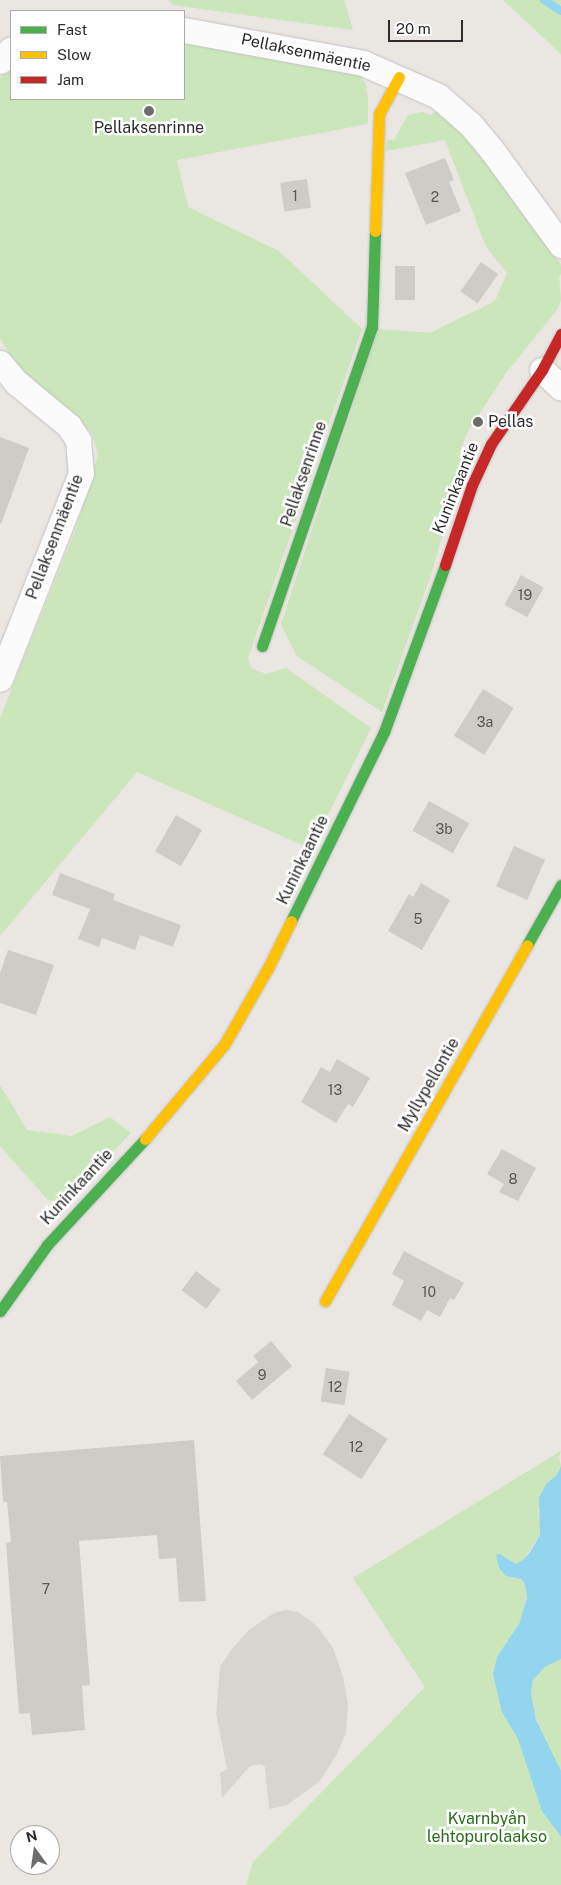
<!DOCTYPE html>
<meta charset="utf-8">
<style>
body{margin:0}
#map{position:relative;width:561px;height:1885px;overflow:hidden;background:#eae6e2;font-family:"Public Sans",sans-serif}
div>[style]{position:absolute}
.green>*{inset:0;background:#cbe6ba}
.plaza>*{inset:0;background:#d8d4d0}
.water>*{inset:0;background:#93d4ee}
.stream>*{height:8px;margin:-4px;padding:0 4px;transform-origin:4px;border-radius:4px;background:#93d4ee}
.building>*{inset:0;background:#cfccc8;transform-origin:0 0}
.roads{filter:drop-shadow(0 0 1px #c4c2c3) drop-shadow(0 0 1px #c4c2c3)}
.street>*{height:25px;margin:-12.5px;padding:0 12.5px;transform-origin:12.5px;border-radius:12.5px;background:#fcfbfb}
.fast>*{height:11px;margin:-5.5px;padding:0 5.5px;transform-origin:5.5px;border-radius:5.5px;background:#4caf50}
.slow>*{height:11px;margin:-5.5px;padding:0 5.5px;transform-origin:5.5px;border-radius:5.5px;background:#ffc107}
.jam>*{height:11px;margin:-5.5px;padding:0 5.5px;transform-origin:5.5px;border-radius:5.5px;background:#c62828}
.dots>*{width:14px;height:14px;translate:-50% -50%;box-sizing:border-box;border:2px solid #fff;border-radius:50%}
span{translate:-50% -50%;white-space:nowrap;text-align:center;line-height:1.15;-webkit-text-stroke:5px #fff;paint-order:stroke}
.number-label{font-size:14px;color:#565655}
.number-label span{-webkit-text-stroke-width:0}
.street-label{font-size:16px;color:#2c2c2c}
.poi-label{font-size:16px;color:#2c2c2c}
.left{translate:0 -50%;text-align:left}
.park-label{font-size:16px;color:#286d18}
.legend{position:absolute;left:10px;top:10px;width:175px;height:90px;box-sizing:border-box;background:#fff;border:1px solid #ababab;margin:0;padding:6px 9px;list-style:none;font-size:15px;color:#2c2c2c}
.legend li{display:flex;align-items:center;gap:10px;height:25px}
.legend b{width:25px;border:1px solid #ababab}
.north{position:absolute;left:10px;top:1825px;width:50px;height:50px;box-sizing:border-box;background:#fff;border:1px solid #ababab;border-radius:50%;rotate:346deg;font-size:14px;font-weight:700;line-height:20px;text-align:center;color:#2c2c2c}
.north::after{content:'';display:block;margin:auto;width:18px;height:22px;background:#6e6d6c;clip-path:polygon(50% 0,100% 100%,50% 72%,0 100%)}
.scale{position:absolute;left:388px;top:20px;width:75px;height:22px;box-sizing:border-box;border:2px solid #2c2c2c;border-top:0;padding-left:6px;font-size:15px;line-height:18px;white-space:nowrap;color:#2c2c2c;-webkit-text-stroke:4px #fff;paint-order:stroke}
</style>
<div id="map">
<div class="green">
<div style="clip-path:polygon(168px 0,344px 0,353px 30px,173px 5px)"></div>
<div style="clip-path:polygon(503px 0,561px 0,561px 55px,558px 51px)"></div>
<div style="clip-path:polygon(184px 40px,359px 73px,366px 85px,368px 99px,368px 124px,177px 160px,188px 207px,279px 251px,362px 329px,248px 658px,251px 668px,266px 674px,286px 668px,371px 728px,311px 849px,137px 772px,0 936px,0 718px,77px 526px,98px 455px,92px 433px,16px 366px,0 338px,0 79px,11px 64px,11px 99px,184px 99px)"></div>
<div style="clip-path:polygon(438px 109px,450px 117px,530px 217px,561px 265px,561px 274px,559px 276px,561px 300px,557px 310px,506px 373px,467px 433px,461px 449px,466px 452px,431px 575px,382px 712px,297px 656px,281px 624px,378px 329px,430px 333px,495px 301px,507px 273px,486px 247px,445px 140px,386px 151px,387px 140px,394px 140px,408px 115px,423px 112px,431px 115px)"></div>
<div style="clip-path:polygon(0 1085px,27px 1130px,72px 1136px,110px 1117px,131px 1133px,65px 1202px,48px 1200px,0 1146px)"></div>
<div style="clip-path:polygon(561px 1451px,559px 1457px,561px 1466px,557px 1475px,546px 1484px,538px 1512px,541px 1525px,540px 1535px,523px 1560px,516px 1564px,504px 1556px,506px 1576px,521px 1579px,525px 1584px,527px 1598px,519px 1624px,502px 1712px,518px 1738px,554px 1829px,561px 1837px,561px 1885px,246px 1885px,253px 1862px,425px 1687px,353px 1578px)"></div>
<div style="clip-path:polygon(561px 1649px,561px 1790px,536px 1720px,531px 1693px,533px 1680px)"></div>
</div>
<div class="plaza">
<div style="clip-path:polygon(285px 1610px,298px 1612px,317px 1626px,333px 1648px,343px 1677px,348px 1704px,346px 1733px,336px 1756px,319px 1782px,287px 1805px,269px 1809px,265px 1767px,261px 1764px,250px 1766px,222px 1798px,220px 1773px,227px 1769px,216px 1714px,220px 1667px,231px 1650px,249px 1630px,274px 1613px)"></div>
</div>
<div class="water">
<div style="clip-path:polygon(561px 1466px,561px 1659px,545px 1667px,533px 1680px,531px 1693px,536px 1720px,561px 1771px,561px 1837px,542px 1811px,518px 1739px,502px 1712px,493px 1674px,497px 1657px,519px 1624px,527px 1598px,525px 1584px,521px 1579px,506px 1576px,499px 1568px,496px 1555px,500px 1554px,516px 1564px,523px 1560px,530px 1552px,540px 1535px,539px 1498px,546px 1484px,557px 1475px)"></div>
</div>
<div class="stream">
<div style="left:544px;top:0;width:20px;rotate:33deg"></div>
</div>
<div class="building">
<div style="clip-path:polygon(445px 158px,454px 180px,449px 182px,461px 211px,426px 225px,405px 173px)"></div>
<div style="left:307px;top:179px;width:29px;height:27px;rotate:82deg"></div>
<div style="left:481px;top:262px;width:21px;height:36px;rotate:35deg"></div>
<div style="left:395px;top:266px;width:20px;height:34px"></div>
<div style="clip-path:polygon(0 437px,29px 448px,1px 524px,0 524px)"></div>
<div style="left:521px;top:575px;width:26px;height:34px;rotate:29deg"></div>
<div style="left:483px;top:689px;width:36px;height:55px;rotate:32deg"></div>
<div style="left:429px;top:801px;width:46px;height:34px;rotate:29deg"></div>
<div style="left:176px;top:815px;width:30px;height:42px;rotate:30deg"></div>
<div style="left:514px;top:846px;width:34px;height:44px;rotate:24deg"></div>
<div style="clip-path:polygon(60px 873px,115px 894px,113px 900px,181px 925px,173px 947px,140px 935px,135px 950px,102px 938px,99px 947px,78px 939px,90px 909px,52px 895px)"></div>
<div style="clip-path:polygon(421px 883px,450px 900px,422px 950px,388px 931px,409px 894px,413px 897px)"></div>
<div style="clip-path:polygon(8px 950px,54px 965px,36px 1015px,0 1003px,0 973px)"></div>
<div style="clip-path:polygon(337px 1059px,370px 1078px,353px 1107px,348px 1104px,336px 1123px,301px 1102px,321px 1067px,330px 1072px)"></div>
<div style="clip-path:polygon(502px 1149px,536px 1168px,518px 1201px,499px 1192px,504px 1184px,487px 1174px)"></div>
<div style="clip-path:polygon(404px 1251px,464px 1283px,454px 1300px,450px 1298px,440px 1317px,427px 1310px,421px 1321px,392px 1305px,404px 1281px,392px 1274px)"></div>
<div style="left:196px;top:1271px;width:31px;height:24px;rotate:37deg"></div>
<div style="clip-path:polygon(271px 1341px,292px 1366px,252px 1400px,236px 1381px,258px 1362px,253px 1356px)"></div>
<div style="left:326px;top:1368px;width:24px;height:34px;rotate:9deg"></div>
<div style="left:349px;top:1414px;width:46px;height:48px;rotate:33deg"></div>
<div style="clip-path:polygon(194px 1440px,206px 1601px,179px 1602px,176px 1558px,159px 1559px,157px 1535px,79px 1541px,90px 1685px,82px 1686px,85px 1730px,32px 1735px,30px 1713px,19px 1714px,6px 1543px,11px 1542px,7px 1502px,3px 1502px,0 1456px)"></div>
</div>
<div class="roads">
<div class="street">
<div style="left:184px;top:30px;width:182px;rotate:10.4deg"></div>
<div style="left:363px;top:63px;width:82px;rotate:23.7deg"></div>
<div style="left:438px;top:96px;width:43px;rotate:41.2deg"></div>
<div style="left:470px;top:124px;width:33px;rotate:50deg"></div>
<div style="left:491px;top:149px;width:119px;rotate:53.9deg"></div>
<div style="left:0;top:61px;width:16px;rotate:-47deg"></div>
<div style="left:0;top:363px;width:26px;rotate:50deg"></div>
<div style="left:17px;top:383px;width:67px;rotate:39.6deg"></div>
<div style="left:69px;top:426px;width:17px;rotate:57deg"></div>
<div style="left:78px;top:440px;width:33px;rotate:85deg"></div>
<div style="left:81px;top:473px;width:221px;rotate:111.5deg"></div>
<div style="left:542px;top:370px;width:26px;rotate:43deg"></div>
</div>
<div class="fast">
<div style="left:262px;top:646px;width:337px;rotate:-71deg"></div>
<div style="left:372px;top:327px;width:96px;rotate:-88.2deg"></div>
<div style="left:291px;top:921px;width:211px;rotate:-63.8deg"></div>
<div style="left:384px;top:732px;width:178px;rotate:-69.9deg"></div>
<div style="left:527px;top:945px;width:69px;rotate:-60.5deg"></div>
<div style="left:0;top:1311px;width:81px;rotate:-54.5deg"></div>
<div style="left:47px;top:1245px;width:144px;rotate:-47.2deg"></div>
</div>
<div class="slow">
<div style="left:375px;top:231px;width:117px;rotate:-88deg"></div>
<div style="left:379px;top:114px;width:42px;rotate:-61.6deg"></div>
<div style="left:145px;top:1139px;width:123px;rotate:-50deg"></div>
<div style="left:224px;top:1045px;width:91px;rotate:-60.3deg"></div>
<div style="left:269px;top:966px;width:50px;rotate:-63.9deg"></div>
<div style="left:325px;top:1301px;width:409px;rotate:-60.4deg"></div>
</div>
<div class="jam">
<div style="left:445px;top:565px;width:84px;rotate:-71.4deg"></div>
<div style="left:472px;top:485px;width:45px;rotate:-65.1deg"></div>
<div style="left:491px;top:444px;width:90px;rotate:-55.4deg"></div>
<div style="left:542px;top:370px;width:41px;rotate:-62.2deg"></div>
</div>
</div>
<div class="dots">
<div style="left:149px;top:111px;background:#6e6d6c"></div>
<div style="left:478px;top:422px;background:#6e6d6c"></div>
</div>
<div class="number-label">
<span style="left:295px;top:196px">1</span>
<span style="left:435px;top:197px">2</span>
<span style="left:525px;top:595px">19</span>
<span style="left:485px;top:722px">3a</span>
<span style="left:444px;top:829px">3b</span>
<span style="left:418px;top:919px">5</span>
<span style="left:335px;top:1090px">13</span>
<span style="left:513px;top:1179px">8</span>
<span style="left:429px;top:1292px">10</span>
<span style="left:262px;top:1375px">9</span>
<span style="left:335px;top:1387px">12</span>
<span style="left:356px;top:1447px">12</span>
<span style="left:46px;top:1589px">7</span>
</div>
<div class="street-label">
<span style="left:306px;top:53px;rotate:12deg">Pellaksenmäentie</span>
<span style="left:304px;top:474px;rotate:-71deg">Pellaksenrinne</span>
<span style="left:456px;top:488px;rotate:-68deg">Kuninkaantie</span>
<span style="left:55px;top:537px;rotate:-69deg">Pellaksenmäentie</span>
<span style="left:303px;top:860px;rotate:-64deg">Kuninkaantie</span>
<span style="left:429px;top:1085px;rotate:-60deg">Myllypellontie</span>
<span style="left:77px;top:1187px;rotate:-47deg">Kuninkaantie</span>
</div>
<div class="poi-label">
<span style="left:149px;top:128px">Pellaksenrinne</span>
<span class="left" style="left:488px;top:422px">Pellas</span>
</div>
<div class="park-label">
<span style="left:487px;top:1828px">Kvarnbyån<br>lehtopurolaakso</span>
</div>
<ul class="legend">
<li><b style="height:6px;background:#4caf50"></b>Fast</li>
<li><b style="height:6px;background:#ffc107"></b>Slow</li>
<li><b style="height:6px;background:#c62828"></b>Jam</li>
</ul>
<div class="north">N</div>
<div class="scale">20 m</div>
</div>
